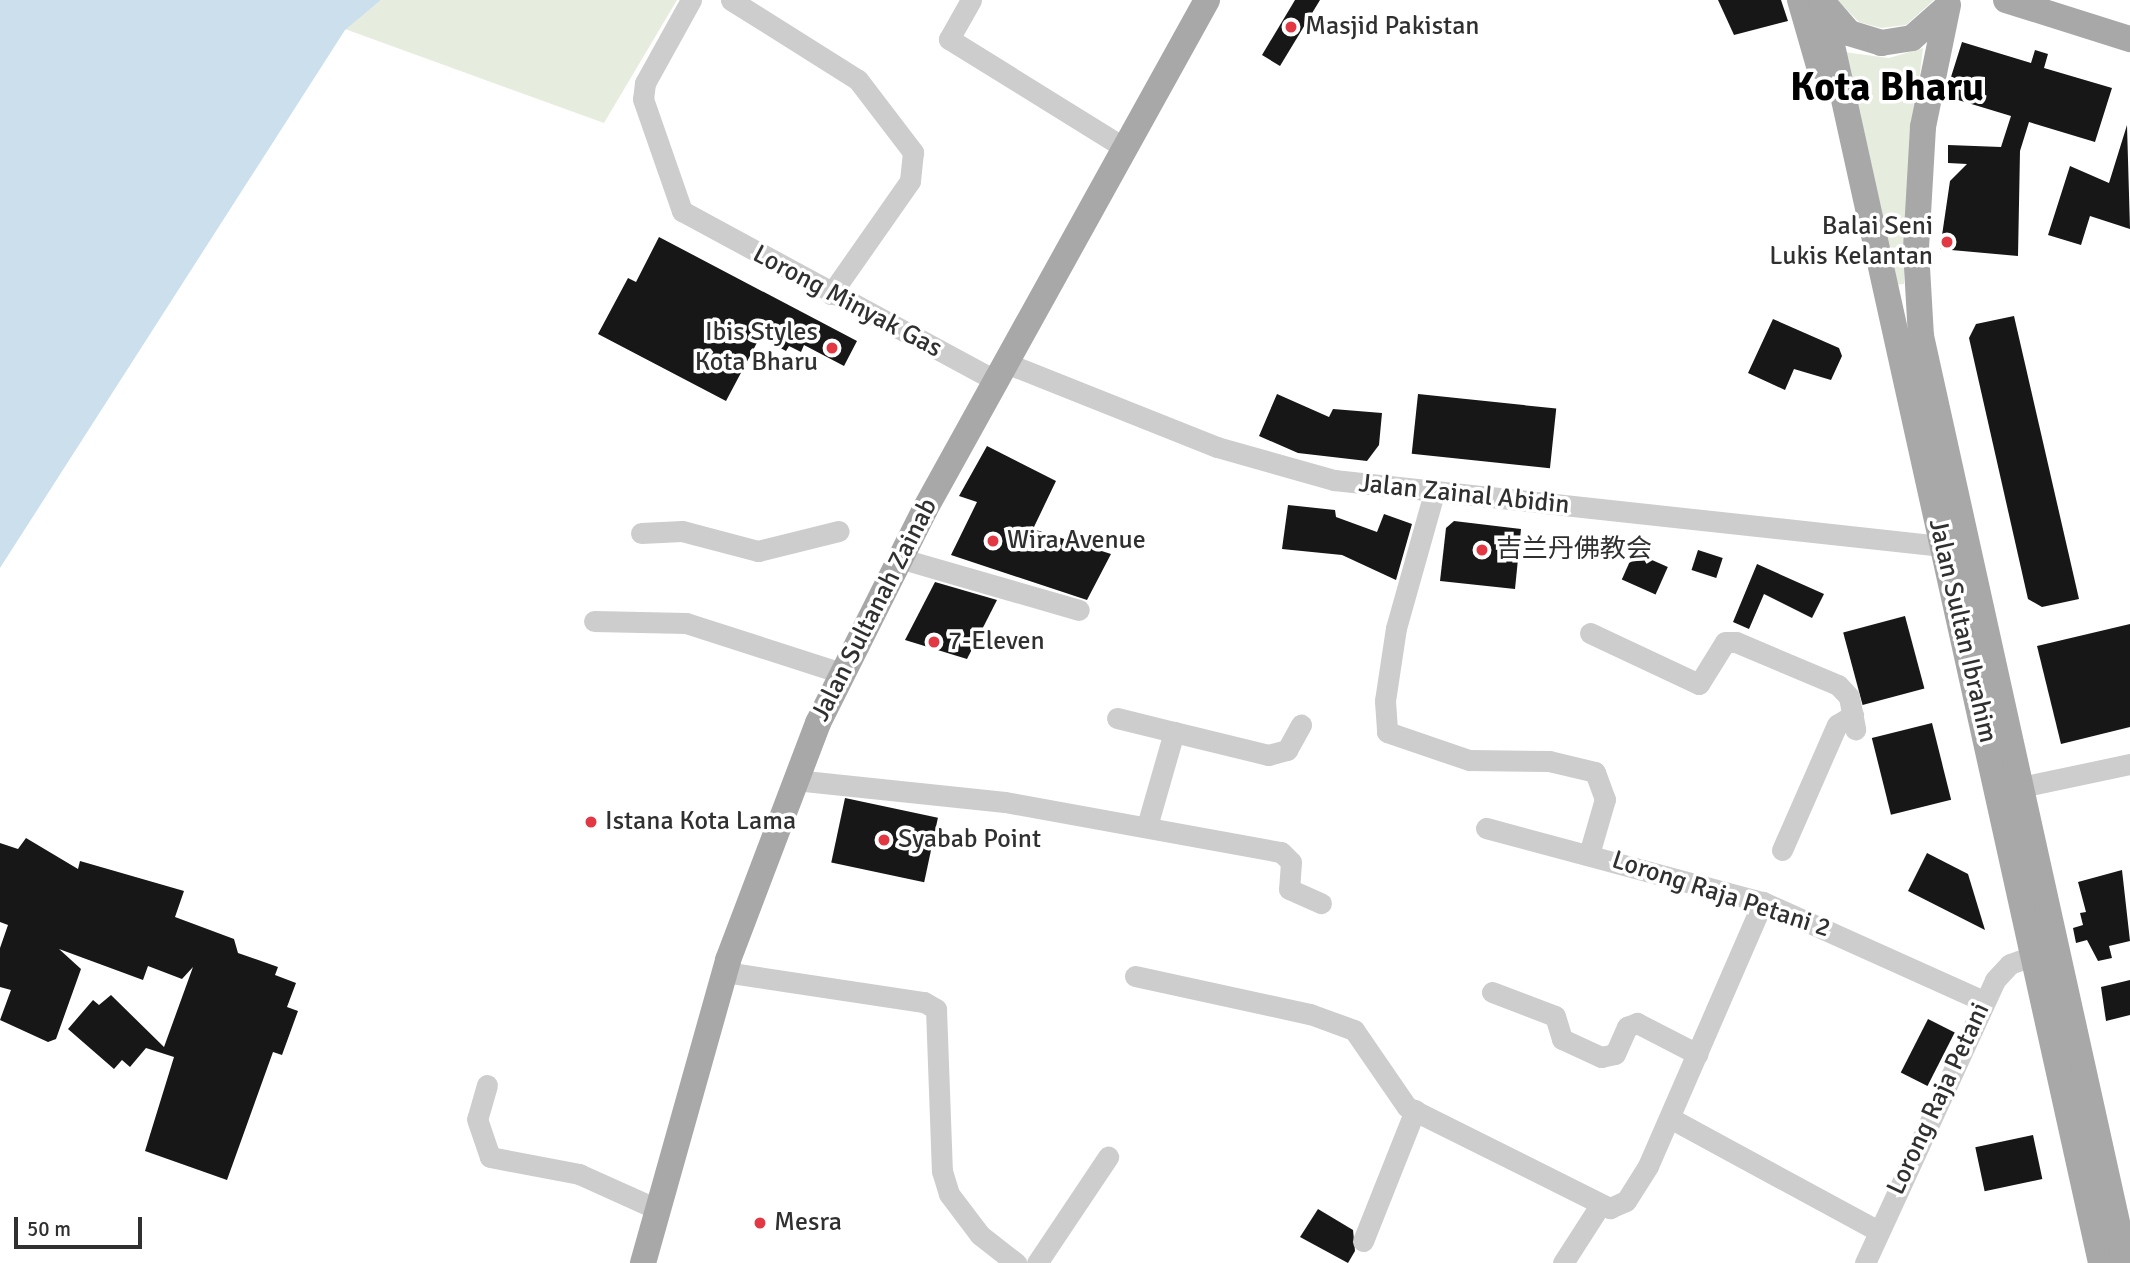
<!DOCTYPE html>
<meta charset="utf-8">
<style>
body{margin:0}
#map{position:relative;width:2130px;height:1263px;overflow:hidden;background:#fff;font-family:Signika,"Noto Sans SC",sans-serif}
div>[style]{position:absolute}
.green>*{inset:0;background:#e6eddf}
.water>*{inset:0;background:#ccdfec}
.building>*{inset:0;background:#171717;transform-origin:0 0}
.minor>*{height:21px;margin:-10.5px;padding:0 10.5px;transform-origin:10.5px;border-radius:10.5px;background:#cdcdcd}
.major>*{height:26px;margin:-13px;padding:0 13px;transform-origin:13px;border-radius:13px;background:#a8a8a8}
.dots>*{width:19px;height:19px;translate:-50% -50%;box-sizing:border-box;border:4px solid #fff;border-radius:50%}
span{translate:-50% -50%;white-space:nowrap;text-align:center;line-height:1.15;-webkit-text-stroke:7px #fff;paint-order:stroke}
.poi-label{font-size:26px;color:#303030}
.left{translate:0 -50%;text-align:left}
.right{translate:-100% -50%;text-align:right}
.street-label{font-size:26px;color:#303030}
.town-label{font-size:40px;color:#000;font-weight:700}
.scale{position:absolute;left:14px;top:1217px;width:128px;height:32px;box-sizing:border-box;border:4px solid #303030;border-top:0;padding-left:9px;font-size:21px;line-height:24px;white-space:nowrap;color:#303030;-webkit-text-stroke:5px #fff;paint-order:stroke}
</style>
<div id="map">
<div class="green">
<div style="clip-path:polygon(381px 0,677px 0,604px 123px,345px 29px)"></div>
<div style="clip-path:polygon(1837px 0,1934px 0,1906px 25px,1881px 28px,1859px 22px)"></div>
<div style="clip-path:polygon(1923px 48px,1908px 173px,1904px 284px,1893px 285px,1844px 52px,1889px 58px)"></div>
</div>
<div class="water">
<div style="clip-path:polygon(0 0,381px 0,345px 30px,0 568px)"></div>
</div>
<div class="building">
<div style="clip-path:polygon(1295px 0,1320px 0,1280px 66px,1262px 55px)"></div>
<div style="clip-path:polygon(1718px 0,1781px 0,1788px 21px,1734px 35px)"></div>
<div style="clip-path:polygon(1962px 42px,2031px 63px,2035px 50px,2048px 54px,2044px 68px,2112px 88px,2095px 142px,2029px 122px,2020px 151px,2018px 256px,1940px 249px,1950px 181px,1967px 164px,1948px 163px,1948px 145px,2001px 147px,2011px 116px,1945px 96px)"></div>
<div style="clip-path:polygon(2127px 125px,2130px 229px,2090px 216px,2081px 245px,2048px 235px,2070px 166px,2109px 183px)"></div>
<div style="clip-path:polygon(659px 237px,857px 341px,844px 366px,804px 345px,801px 352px,789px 346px,786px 351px,760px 337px,726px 401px,598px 334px,628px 278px,636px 282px)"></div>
<div style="clip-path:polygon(2014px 316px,2079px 599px,2042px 607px,2028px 599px,1969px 338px,1976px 324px)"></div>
<div style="clip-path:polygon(1773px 319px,1839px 348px,1842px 356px,1831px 380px,1794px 369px,1785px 390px,1748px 373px)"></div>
<div style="clip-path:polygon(1277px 394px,1329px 417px,1333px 409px,1382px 413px,1379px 445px,1367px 461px,1298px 453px,1259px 436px)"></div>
<div style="left:1418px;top:394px;width:139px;height:60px;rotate:6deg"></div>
<div style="clip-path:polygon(987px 446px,1056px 481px,1033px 529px,1111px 554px,1087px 600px,951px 555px,977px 502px,959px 496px)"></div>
<div style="clip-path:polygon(1288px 505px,1335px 510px,1336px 517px,1377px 532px,1384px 514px,1412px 524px,1396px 580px,1342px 555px,1282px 549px)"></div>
<div style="clip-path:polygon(1454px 521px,1521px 529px,1515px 589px,1440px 581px,1446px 528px)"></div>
<div style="left:1698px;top:550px;width:26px;height:21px;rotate:18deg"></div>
<div style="left:1634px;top:552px;width:37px;height:30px;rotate:24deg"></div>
<div style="clip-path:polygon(1757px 564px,1824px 594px,1812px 618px,1764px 594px,1749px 629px,1733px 622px)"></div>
<div style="clip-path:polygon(935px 582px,997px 600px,967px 659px,905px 640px)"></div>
<div style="left:1905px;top:616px;width:75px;height:64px;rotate:75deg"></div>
<div style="clip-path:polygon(2130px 624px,2130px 727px,2061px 744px,2037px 646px)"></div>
<div style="left:1932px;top:723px;width:79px;height:62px;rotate:76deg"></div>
<div style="left:845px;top:798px;width:95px;height:66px;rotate:12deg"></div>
<div style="clip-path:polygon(26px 838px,78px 869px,80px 861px,184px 891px,175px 917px,234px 939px,238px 953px,278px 967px,275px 975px,296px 983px,287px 1007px,298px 1011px,282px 1055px,273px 1052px,227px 1180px,145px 1151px,174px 1057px,146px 1048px,130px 1067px,122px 1060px,114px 1069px,68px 1029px,93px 1000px,99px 1005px,111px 995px,164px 1047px,193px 967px,182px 979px,148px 966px,143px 980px,59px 949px,81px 969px,56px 1039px,48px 1042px,0 1020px,11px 990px,0 987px,0 948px,8px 925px,0 922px,0 843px,18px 849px)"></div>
<div style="clip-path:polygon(1927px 853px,1968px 874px,1985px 930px,1908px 891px)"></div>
<div style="clip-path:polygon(2122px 870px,2130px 941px,2109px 946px,2112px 958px,2098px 961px,2087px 940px,2076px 943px,2073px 928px,2083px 925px,2080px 913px,2086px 912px,2078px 882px)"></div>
<div style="clip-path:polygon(2130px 980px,2130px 1015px,2106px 1021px,2101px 987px)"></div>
<div style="left:1928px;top:1019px;width:30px;height:60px;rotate:27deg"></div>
<div style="left:2033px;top:1135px;width:45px;height:59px;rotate:78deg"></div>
<div style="clip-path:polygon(1318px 1209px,1353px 1230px,1355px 1251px,1348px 1263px,1300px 1237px)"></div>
</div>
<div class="minor">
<div style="left:691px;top:0;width:95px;rotate:119deg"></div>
<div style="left:645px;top:83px;width:16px;rotate:97deg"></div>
<div style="left:643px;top:99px;width:119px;rotate:70.8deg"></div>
<div style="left:682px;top:211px;width:357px;rotate:28.4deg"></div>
<div style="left:731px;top:0;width:150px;rotate:32.2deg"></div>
<div style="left:858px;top:80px;width:91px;rotate:52.6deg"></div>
<div style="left:913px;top:152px;width:29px;rotate:96deg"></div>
<div style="left:910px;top:181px;width:138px;rotate:125deg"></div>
<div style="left:971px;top:0;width:45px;rotate:119.4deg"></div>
<div style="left:949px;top:39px;width:207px;rotate:31.8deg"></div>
<div style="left:1006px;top:363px;width:227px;rotate:21.7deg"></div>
<div style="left:1217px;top:447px;width:122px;rotate:15.8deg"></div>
<div style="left:1334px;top:480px;width:612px;rotate:6.2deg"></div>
<div style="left:1434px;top:493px;width:140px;rotate:105.7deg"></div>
<div style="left:1396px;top:628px;width:74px;rotate:98.6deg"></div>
<div style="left:1385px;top:701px;width:31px;rotate:86deg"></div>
<div style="left:1387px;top:732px;width:87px;rotate:18.9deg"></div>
<div style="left:1469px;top:760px;width:80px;rotate:0.7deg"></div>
<div style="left:1549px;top:761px;width:47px;rotate:13.4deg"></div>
<div style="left:1595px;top:772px;width:29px;rotate:70deg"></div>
<div style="left:1605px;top:799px;width:57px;rotate:106.2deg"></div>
<div style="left:641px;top:533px;width:41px;rotate:-2.8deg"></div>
<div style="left:682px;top:531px;width:79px;rotate:14.7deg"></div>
<div style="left:758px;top:551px;width:83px;rotate:-13.9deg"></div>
<div style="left:899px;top:558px;width:187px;rotate:16.1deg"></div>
<div style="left:594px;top:621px;width:92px;rotate:1.2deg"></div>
<div style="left:686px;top:623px;width:164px;rotate:17.8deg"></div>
<div style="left:1590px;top:633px;width:120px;rotate:25.1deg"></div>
<div style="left:1699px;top:684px;width:49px;rotate:-58.2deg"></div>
<div style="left:1725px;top:642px;width:11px"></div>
<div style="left:1736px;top:642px;width:111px;rotate:22.9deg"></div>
<div style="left:1838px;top:685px;width:16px;rotate:47deg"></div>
<div style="left:1849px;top:697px;width:33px;rotate:79deg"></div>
<div style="left:1117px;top:718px;width:59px;rotate:13.8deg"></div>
<div style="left:795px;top:780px;width:211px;rotate:6deg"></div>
<div style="left:1005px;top:802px;width:280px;rotate:10.3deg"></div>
<div style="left:1281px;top:852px;width:14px;rotate:45deg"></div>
<div style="left:1291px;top:862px;width:27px;rotate:94deg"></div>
<div style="left:1289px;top:889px;width:35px;rotate:24deg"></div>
<div style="left:2021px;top:787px;width:111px;rotate:-11.9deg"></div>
<div style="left:1147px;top:826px;width:98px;rotate:-74deg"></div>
<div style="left:1174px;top:732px;width:97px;rotate:13.7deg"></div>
<div style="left:1268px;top:755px;width:20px;rotate:-15deg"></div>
<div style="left:1287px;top:750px;width:29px;rotate:-61deg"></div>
<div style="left:1486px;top:828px;width:287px;rotate:15deg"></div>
<div style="left:1763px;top:902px;width:243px;rotate:24.2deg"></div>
<div style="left:1782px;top:850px;width:137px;rotate:-66.3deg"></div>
<div style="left:1837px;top:725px;width:19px;rotate:-32deg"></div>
<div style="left:725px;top:972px;width:201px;rotate:8.6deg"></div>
<div style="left:924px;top:1002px;width:14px;rotate:30deg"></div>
<div style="left:936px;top:1009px;width:162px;rotate:87.9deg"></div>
<div style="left:942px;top:1171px;width:24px;rotate:73deg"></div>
<div style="left:949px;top:1194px;width:51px;rotate:52.9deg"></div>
<div style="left:980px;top:1235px;width:46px;rotate:37.9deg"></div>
<div style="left:1135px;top:976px;width:179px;rotate:12.3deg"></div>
<div style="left:1310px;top:1014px;width:47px;rotate:20deg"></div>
<div style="left:1354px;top:1030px;width:93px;rotate:55.5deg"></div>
<div style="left:1407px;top:1107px;width:227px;rotate:26.5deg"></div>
<div style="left:1610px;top:1208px;width:17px;rotate:-24deg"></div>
<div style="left:1626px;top:1201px;width:41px;rotate:-57.8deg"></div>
<div style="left:1648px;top:1166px;width:288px;rotate:-66.5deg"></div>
<div style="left:1492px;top:992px;width:67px;rotate:20.9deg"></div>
<div style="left:1555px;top:1016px;width:24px;rotate:73deg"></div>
<div style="left:1562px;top:1039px;width:43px;rotate:24.8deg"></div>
<div style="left:1601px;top:1057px;width:14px;rotate:-12deg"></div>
<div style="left:1615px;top:1054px;width:30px;rotate:-66deg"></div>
<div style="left:1627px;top:1027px;width:11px;rotate:-22deg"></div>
<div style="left:1637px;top:1023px;width:68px;rotate:27.3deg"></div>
<div style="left:487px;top:1085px;width:35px;rotate:106deg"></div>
<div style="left:477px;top:1119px;width:40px;rotate:71.1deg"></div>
<div style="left:490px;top:1157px;width:91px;rotate:10.8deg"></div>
<div style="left:579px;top:1174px;width:85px;rotate:24.2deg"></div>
<div style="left:1670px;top:1118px;width:237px;rotate:28.5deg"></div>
<div style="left:1363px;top:1241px;width:141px;rotate:-68.3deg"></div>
<div style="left:1037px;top:1263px;width:128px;rotate:-56.2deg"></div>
<div style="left:1563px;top:1263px;width:67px;rotate:-57.3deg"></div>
<div style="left:1865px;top:1263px;width:311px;rotate:-65.3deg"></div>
<div style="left:1995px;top:980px;width:22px;rotate:-47deg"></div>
<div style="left:2010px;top:964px;width:27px;rotate:-20deg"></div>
</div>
<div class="major">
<div style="left:1800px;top:0;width:69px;rotate:73.9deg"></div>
<div style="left:1822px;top:0;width:1293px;rotate:77.54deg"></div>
<div style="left:2006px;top:0;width:130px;rotate:17.5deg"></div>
<div style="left:1825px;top:5px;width:37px;rotate:49deg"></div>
<div style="left:1849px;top:33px;width:34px;rotate:17deg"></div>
<div style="left:1881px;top:43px;width:31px;rotate:-9deg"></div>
<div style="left:1912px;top:38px;width:47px;rotate:-41.5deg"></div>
<div style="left:1948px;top:5px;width:125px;rotate:101.6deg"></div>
<div style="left:1923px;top:127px;width:123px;rotate:93.3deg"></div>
<div style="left:1916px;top:250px;width:86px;rotate:86.7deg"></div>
<div style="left:1921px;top:336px;width:949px;rotate:77.53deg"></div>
<div style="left:643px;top:1263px;width:315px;rotate:-74.3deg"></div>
<div style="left:728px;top:960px;width:254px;rotate:-69.2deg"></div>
<div style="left:818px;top:723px;width:239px;rotate:-63.4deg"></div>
<div style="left:925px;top:509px;width:582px;rotate:-61.01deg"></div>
</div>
<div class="dots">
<div style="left:1291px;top:27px;background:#e23843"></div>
<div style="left:1947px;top:242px;background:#e23843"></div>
<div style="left:832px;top:348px;background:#e23843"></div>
<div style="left:993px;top:541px;background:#e23843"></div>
<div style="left:1482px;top:550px;background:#e23843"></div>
<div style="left:934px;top:642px;background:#e23843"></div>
<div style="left:591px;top:822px;background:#e23843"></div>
<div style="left:884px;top:840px;background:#e23843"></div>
<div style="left:760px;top:1223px;background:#e23843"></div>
</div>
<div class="poi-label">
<span class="left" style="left:1305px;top:27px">Masjid Pakistan</span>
<span class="right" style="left:1933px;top:242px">Balai Seni<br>Lukis Kelantan</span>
<span class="right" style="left:818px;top:348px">Ibis Styles<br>Kota Bharu</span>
<span class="left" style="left:1007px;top:541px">Wira Avenue</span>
<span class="left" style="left:1496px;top:550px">吉兰丹佛教会</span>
<span class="left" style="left:948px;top:642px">7-Eleven</span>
<span class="left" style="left:605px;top:822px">Istana Kota Lama</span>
<span class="left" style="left:898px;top:840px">Syabab Point</span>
<span class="left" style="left:774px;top:1223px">Mesra</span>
</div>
<div class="street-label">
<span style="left:847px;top:302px;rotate:28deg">Lorong Minyak Gas</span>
<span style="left:1464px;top:495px;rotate:6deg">Jalan Zainal Abidin</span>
<span style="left:875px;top:610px;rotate:-63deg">Jalan Sultanah Zainab</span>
<span style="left:1962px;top:631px;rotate:77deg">Jalan Sultan Ibrahim</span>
<span style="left:1721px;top:895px;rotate:18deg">Lorong Raja Petani 2</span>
<span style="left:1939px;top:1099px;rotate:-65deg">Lorong Raja Petani</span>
</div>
<div class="town-label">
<span style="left:1887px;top:87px">Kota Bharu</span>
</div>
<div class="scale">50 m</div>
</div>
